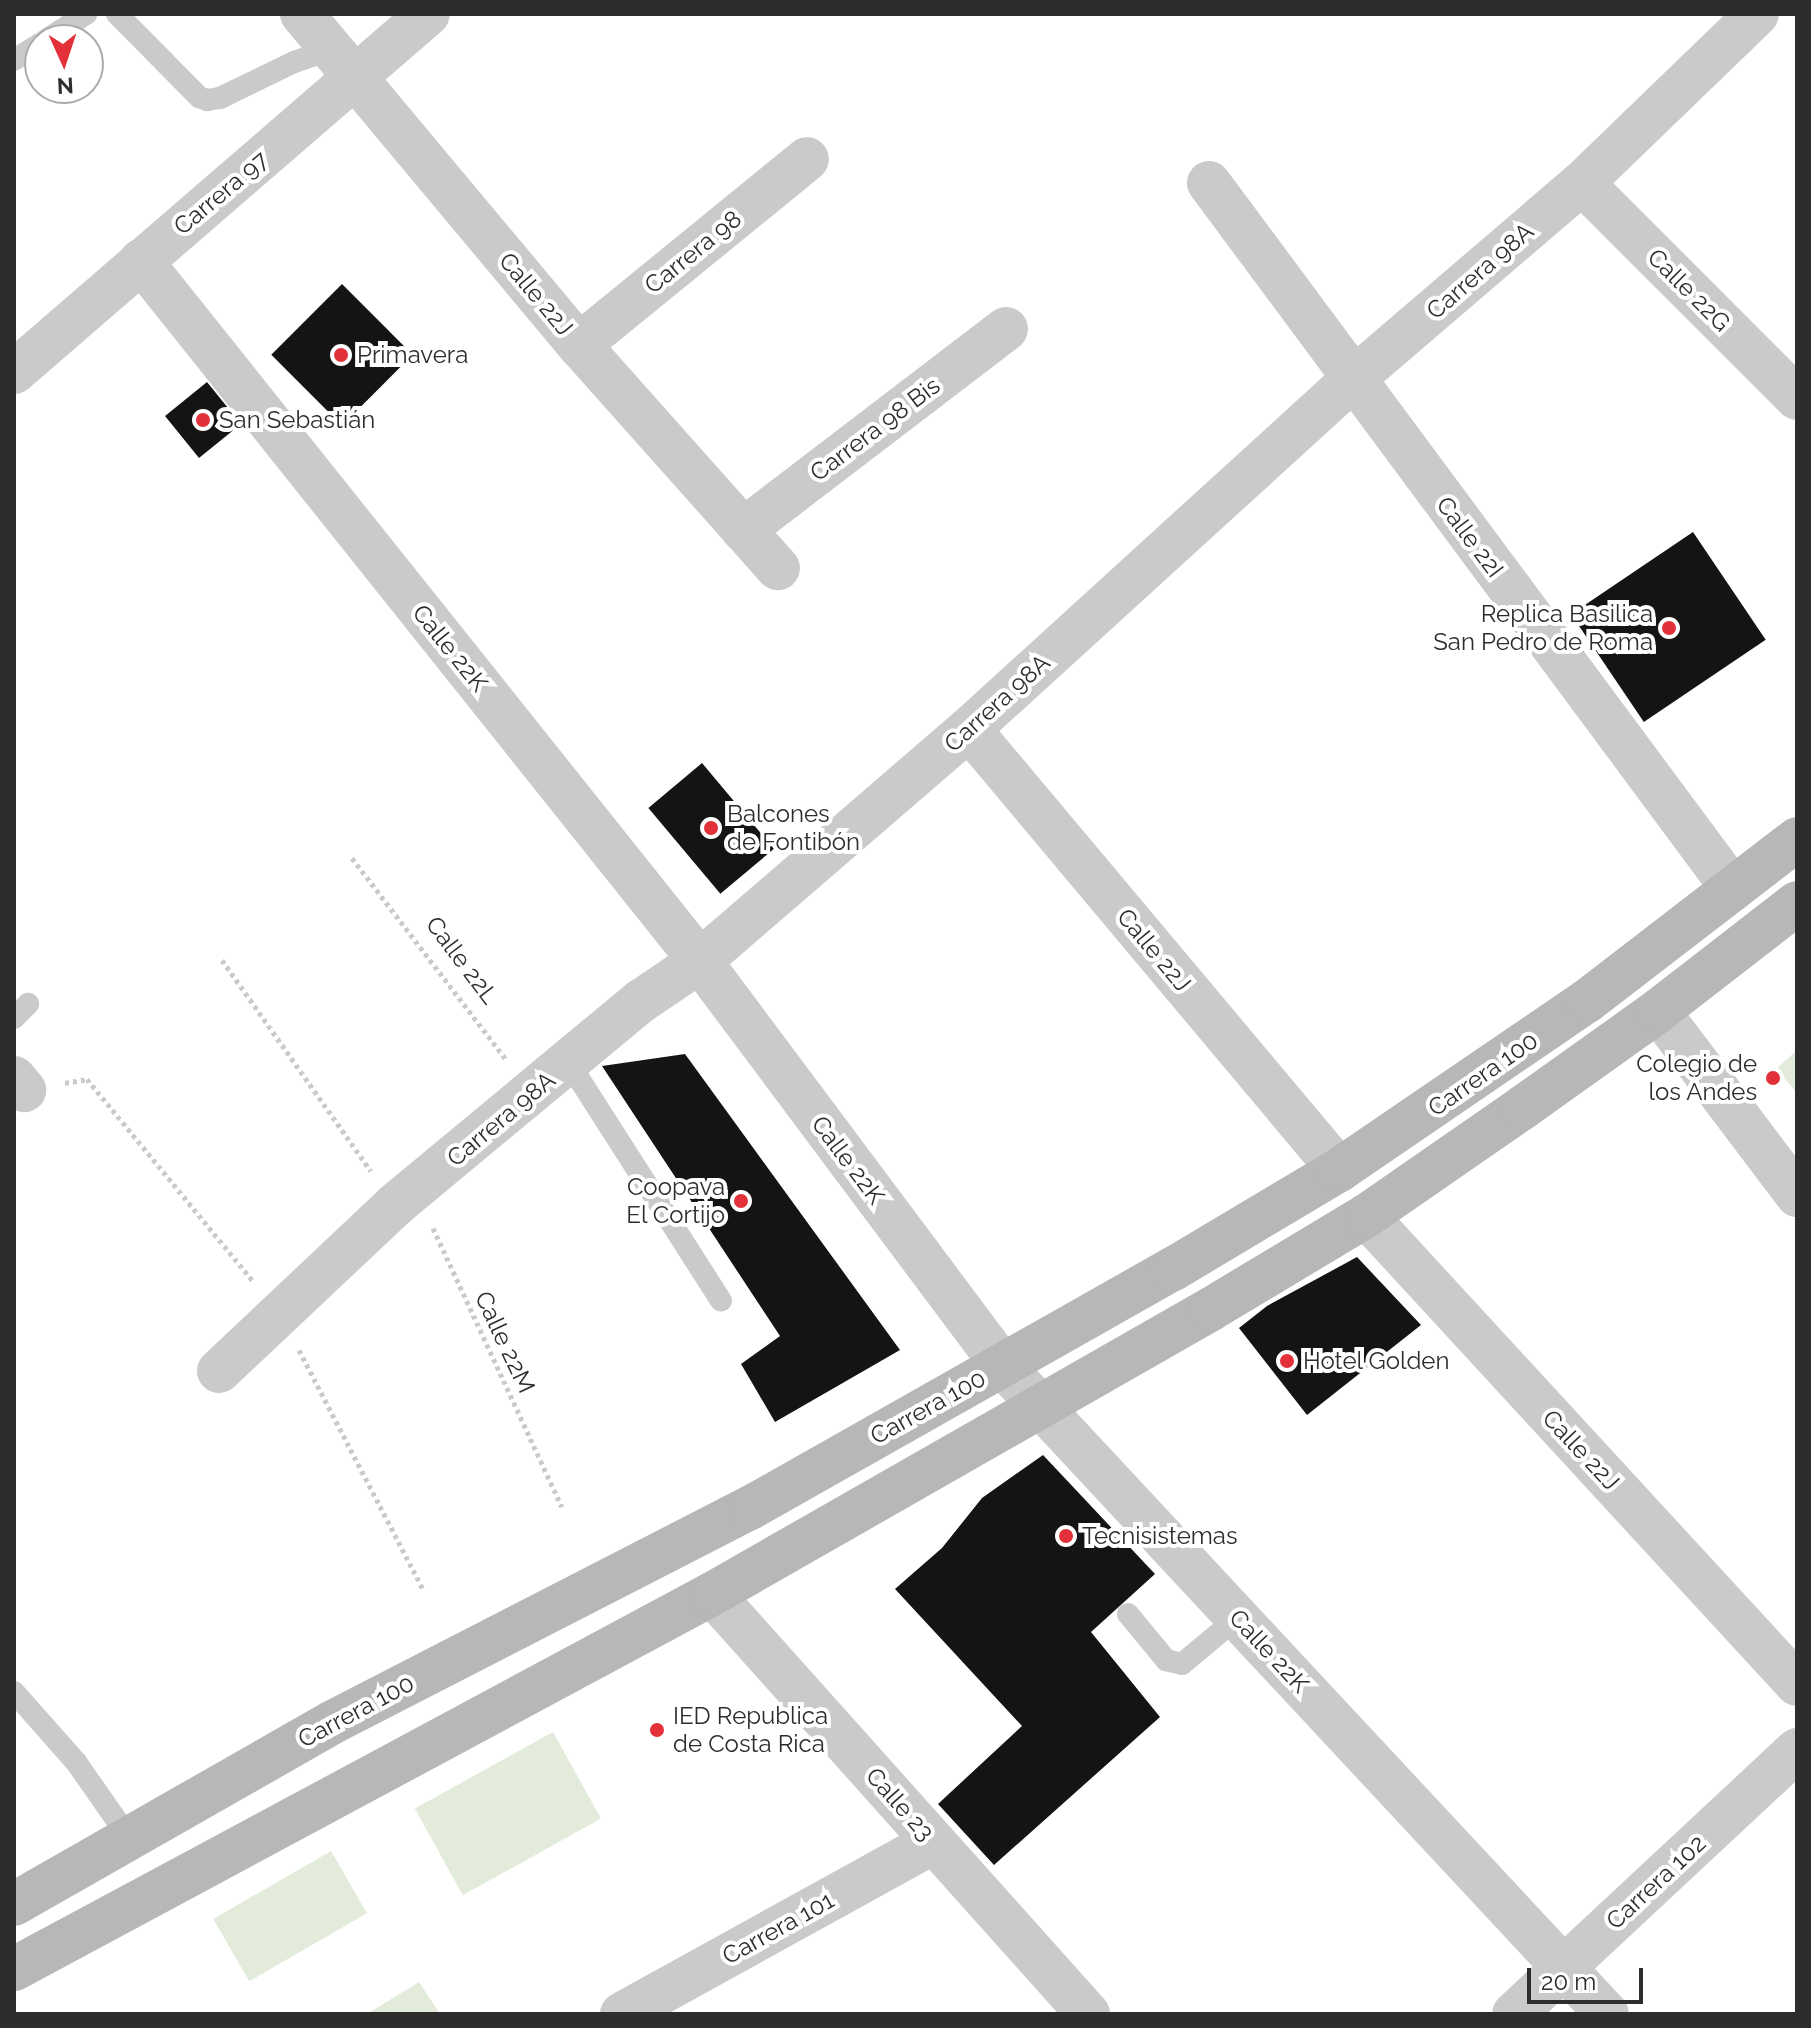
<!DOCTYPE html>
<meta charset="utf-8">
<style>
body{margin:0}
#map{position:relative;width:1811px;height:2028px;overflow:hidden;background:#fff;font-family:Raleway,sans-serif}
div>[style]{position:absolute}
.green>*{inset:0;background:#e3ebdb;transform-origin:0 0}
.building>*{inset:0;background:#141414;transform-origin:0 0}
.path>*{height:5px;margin-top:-2.5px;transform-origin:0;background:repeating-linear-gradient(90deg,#cacaca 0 4px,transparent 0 8px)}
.service>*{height:22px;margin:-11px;padding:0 11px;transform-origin:11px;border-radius:11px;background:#cacaca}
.minor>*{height:44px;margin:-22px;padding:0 22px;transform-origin:22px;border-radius:22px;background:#cacaca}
.tertiary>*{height:44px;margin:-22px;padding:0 22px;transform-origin:22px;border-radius:22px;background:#cacaca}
.secondary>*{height:44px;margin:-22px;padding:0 22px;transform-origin:22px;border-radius:22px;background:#b7b7b7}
.dots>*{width:22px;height:22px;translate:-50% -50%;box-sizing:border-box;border:4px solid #fff;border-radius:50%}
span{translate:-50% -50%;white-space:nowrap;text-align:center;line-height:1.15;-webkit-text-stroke:8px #fff;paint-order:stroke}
.street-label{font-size:24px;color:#2d2d2d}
.poi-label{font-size:24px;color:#2d2d2d}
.left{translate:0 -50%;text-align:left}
.right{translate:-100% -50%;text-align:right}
.frame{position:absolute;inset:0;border:16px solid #2d2d2d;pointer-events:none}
.north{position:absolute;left:24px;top:24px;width:80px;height:80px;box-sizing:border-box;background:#fff;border:2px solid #ababab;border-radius:50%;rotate:177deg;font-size:22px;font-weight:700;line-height:32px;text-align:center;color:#2d2d2d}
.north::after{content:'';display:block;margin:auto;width:28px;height:36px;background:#e23138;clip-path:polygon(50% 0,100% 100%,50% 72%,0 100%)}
.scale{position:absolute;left:1527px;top:1968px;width:116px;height:36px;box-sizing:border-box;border:4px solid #2d2d2d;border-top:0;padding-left:10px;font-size:24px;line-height:28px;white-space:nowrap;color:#2d2d2d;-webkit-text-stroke:6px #fff;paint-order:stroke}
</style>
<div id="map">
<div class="green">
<div style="clip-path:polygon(1797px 1050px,1797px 1093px,1776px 1069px)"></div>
<div style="left:553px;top:1732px;width:99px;height:158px;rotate:61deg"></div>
<div style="left:331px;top:1851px;width:72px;height:136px;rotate:60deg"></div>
<div style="clip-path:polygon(419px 1982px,440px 2014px,367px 2014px)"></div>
</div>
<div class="building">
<div style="left:342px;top:284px;width:100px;height:100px;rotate:45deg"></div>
<div style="left:207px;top:382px;width:54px;height:54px;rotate:51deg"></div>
<div style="left:1693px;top:532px;width:130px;height:147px;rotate:56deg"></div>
<div style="left:702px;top:763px;width:112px;height:70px;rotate:50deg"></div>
<div style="clip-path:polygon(685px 1054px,900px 1350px,775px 1422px,741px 1364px,780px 1336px,602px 1066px)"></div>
<div style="clip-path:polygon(1357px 1257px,1421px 1325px,1307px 1415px,1239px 1328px,1267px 1306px)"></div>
<div style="clip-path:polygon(1043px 1455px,1155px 1574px,1091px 1632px,1160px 1717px,994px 1865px,938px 1804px,1022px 1726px,895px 1589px,942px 1548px,982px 1498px)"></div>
</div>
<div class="path">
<div style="left:352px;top:858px;width:255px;rotate:52.6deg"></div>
<div style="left:222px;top:960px;width:258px;rotate:54.8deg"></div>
<div style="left:65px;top:1083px;width:22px;rotate:-10deg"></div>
<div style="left:87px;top:1079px;width:263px;rotate:50.6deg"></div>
<div style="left:433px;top:1228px;width:307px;rotate:65.2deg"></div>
<div style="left:299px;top:1350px;width:271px;rotate:62.6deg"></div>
</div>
<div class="service">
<div style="left:117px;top:14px;width:117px;rotate:45.3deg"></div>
<div style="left:199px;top:97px;width:9px;rotate:21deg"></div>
<div style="left:207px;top:100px;width:13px;rotate:-9deg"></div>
<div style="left:220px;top:98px;width:82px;rotate:-25.9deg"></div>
<div style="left:294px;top:62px;width:39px;rotate:-19deg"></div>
<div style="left:46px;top:40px;width:48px;rotate:-33deg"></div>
<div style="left:14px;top:60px;width:31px;rotate:-32deg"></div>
<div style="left:14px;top:1018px;width:20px;rotate:-45deg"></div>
<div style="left:569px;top:1063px;width:282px;rotate:57.4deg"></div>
<div style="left:1128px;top:1614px;width:60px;rotate:50.4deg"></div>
<div style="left:1166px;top:1660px;width:16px;rotate:14deg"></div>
<div style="left:1182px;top:1664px;width:72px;rotate:-39.9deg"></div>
<div style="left:14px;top:1692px;width:94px;rotate:48.5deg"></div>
<div style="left:76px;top:1762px;width:93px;rotate:55.1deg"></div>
</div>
<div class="minor">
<div style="left:302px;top:14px;width:432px;rotate:50.1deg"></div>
<div style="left:579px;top:345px;width:299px;rotate:48.3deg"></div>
<div style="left:1209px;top:183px;width:879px;rotate:53.42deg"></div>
<div style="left:1582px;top:183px;width:304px;rotate:45deg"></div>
<div style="left:141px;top:261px;width:896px;rotate:51.39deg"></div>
<div style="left:700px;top:961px;width:504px;rotate:53.22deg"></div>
<div style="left:1002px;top:1365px;width:887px;rotate:47.01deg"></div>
<div style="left:579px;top:345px;width:294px;rotate:-39.2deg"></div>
<div style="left:743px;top:530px;width:331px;rotate:-37.4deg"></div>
<div style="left:969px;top:729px;width:576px;rotate:50deg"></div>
<div style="left:1658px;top:1011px;width:231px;rotate:52.9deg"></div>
<div style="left:14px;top:1078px;width:16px;rotate:50deg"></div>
<div style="left:1366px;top:1216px;width:636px;rotate:47.36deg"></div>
<div style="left:219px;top:1371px;width:242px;rotate:-43.3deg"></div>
<div style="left:395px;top:1205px;width:320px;rotate:-39.7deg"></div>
<div style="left:641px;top:1001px;width:71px;rotate:-34.1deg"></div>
<div style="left:700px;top:961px;width:355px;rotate:-40.8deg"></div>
<div style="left:969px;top:729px;width:518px;rotate:-42.34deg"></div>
<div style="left:1352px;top:380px;width:303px;rotate:-40.6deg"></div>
<div style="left:1582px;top:183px;width:243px;rotate:-44deg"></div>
<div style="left:712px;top:1594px;width:564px;rotate:48.16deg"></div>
<div style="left:622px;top:2014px;width:356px;rotate:-28.9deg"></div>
<div style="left:1514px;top:2014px;width:387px;rotate:-43deg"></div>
</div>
<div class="tertiary">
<div style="left:14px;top:372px;width:547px;rotate:-40.85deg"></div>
</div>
<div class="secondary">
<div style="left:14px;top:1904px;width:367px;rotate:-29.7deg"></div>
<div style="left:333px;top:1722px;width:469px;rotate:-27.2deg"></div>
<div style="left:750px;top:1508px;width:486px;rotate:-29.5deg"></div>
<div style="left:1173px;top:1269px;width:193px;rotate:-30.8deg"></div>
<div style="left:1339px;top:1170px;width:300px;rotate:-34.3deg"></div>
<div style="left:1587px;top:1001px;width:265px;rotate:-37.6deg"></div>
<div style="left:14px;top:1969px;width:792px;rotate:-28.25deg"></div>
<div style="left:712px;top:1594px;width:575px;rotate:-29.73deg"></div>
<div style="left:1211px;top:1309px;width:181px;rotate:-31deg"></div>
<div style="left:1366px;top:1216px;width:190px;rotate:-34.7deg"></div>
<div style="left:1522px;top:1108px;width:167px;rotate:-35.5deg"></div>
<div style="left:1658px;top:1011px;width:176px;rotate:-37.8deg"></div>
</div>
<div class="dots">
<div style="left:341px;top:355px;background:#e23138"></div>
<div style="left:203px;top:420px;background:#e23138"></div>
<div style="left:1669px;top:628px;background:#e23138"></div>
<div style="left:711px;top:828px;background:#e23138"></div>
<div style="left:1773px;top:1078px;background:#e23138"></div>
<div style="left:741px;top:1201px;background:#e23138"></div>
<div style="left:1287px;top:1361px;background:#e23138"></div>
<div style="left:1066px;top:1536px;background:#e23138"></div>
<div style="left:657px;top:1730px;background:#e23138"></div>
</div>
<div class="street-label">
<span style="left:221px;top:193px;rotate:-40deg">Carrera 97</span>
<span style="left:693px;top:252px;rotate:-39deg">Carrera 98</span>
<span style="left:1480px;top:271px;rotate:-41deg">Carrera 98A</span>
<span style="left:1689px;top:290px;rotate:45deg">Calle 22G</span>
<span style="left:536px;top:294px;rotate:50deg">Calle 22J</span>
<span style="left:875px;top:429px;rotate:-37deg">Carrera 98 Bis</span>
<span style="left:1470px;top:537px;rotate:53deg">Calle 22I</span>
<span style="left:450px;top:648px;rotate:51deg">Calle 22K</span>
<span style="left:997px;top:703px;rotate:-42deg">Carrera 98A</span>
<span style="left:1154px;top:950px;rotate:50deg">Calle 22J</span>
<span style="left:462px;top:960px;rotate:53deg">Calle 22L</span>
<span style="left:1483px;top:1074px;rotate:-35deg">Carrera 100</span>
<span style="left:501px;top:1119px;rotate:-40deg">Carrera 98A</span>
<span style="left:848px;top:1160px;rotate:53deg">Calle 22K</span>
<span style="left:505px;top:1342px;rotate:65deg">Calle 22M</span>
<span style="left:928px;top:1407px;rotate:-29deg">Carrera 100</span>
<span style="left:1581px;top:1450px;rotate:47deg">Calle 22J</span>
<span style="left:1269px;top:1651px;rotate:47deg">Calle 22K</span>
<span style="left:356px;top:1711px;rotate:-28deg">Carrera 100</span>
<span style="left:900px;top:1804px;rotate:48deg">Calle 23</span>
<span style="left:1656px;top:1882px;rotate:-43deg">Carrera 102</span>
<span style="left:778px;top:1928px;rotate:-29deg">Carrera 101</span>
</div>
<div class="poi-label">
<span class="left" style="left:357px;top:355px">Primavera</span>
<span class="left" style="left:219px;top:420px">San Sebastián</span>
<span class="right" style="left:1653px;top:628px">Replica Basilica<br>San Pedro de Roma</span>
<span class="left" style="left:727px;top:828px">Balcones<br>de Fontibón</span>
<span class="right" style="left:1757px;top:1078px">Colegio de<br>los Andes</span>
<span class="right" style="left:725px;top:1201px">Coopava<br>El Cortijo</span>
<span class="left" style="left:1303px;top:1361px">Hotel Golden</span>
<span class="left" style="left:1082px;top:1536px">Tecnisistemas</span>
<span class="left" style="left:673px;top:1730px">IED Republica<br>de Costa Rica</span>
</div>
<div class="frame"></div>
<div class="north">N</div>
<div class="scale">20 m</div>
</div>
